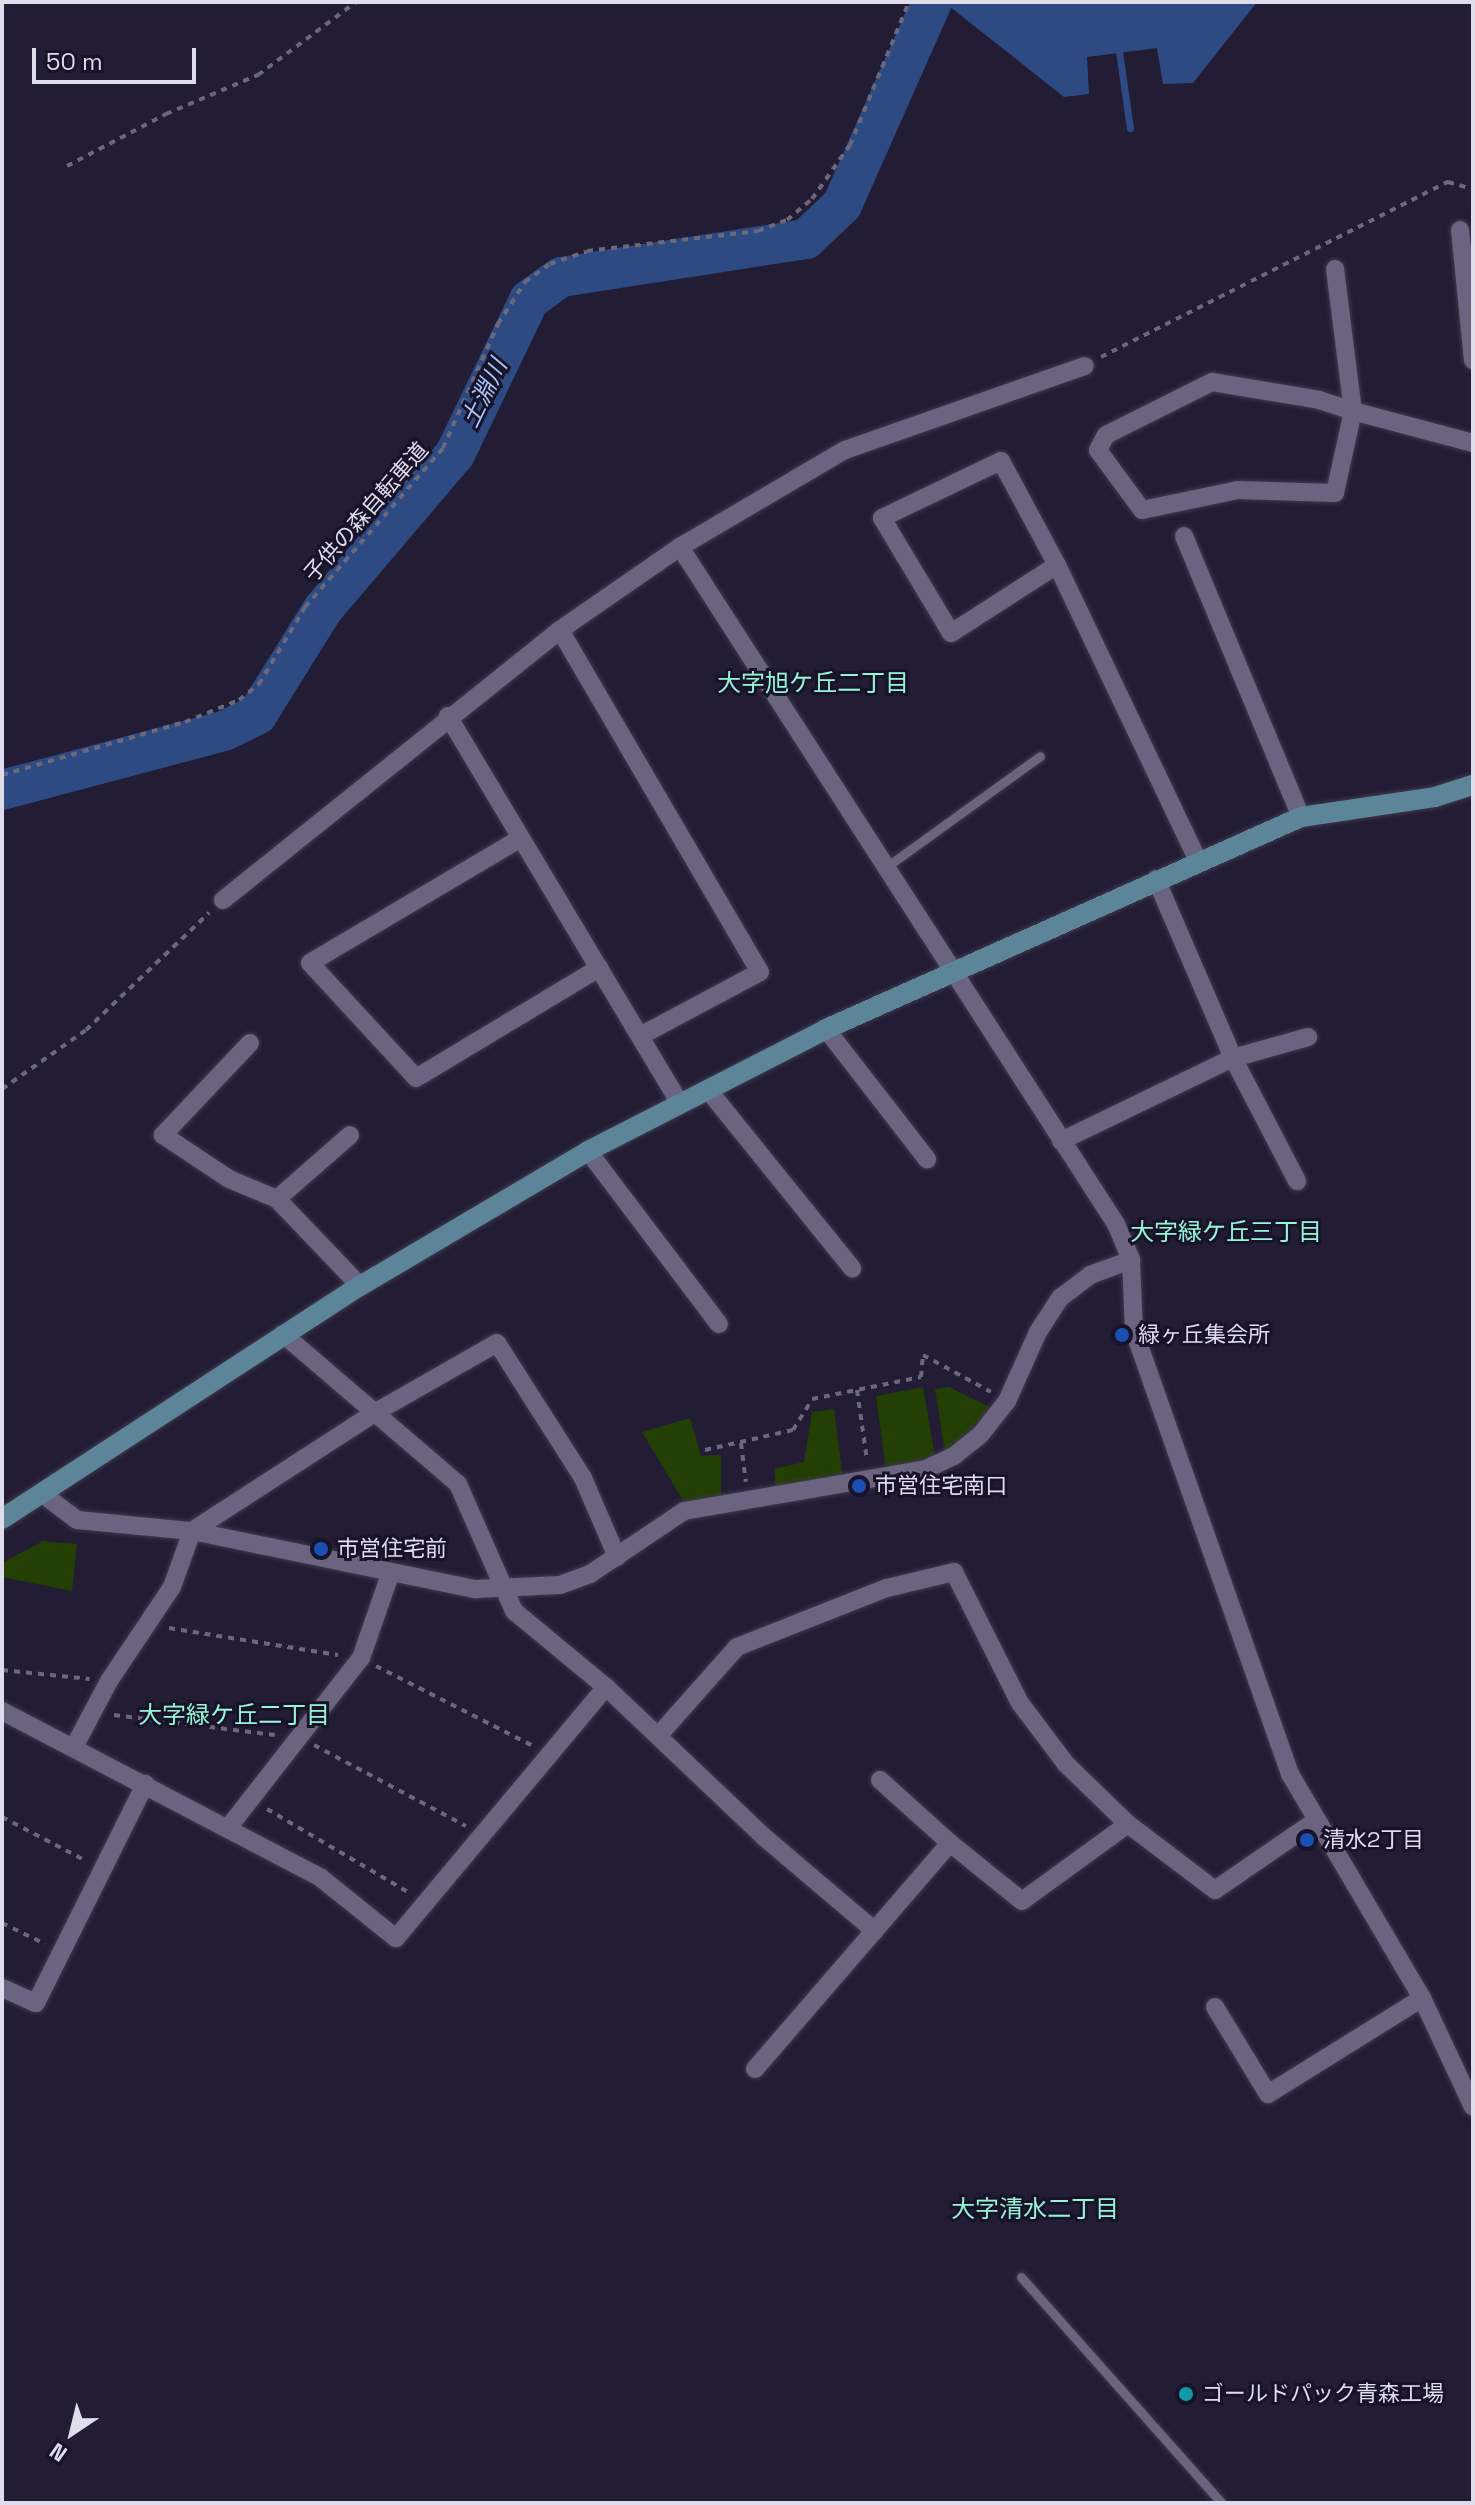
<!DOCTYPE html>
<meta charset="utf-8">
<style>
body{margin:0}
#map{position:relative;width:1475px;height:2505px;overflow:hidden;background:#221d34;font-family:"Space Grotesk","Noto Sans JP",sans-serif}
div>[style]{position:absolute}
.green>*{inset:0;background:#233f03}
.water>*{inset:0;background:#2d4b82}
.stream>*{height:7px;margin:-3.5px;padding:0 3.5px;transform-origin:3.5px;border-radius:3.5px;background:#2d4b82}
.river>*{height:40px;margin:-20px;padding:0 20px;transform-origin:20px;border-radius:20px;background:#2d4b82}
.path>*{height:4px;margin-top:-2px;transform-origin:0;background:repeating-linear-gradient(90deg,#6c687c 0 6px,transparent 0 12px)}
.roads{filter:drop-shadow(0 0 2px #3f394d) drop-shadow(0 0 2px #3f394d)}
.lane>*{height:9px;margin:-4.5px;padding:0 4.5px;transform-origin:4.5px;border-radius:4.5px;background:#6a6480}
.street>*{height:18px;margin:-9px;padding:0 9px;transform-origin:9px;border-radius:9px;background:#6a6480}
.secondary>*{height:20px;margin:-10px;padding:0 10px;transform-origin:10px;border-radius:10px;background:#5d859a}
.dots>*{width:22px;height:22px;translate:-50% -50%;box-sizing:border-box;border:4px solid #191329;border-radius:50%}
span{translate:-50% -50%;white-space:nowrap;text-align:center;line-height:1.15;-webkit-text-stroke:6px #191329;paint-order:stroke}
.street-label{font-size:22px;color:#dfdcec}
.poi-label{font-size:22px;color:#dfdcec}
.left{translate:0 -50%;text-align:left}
.water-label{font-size:24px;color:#a8c4f6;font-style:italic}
.neighbourhood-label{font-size:24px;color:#96f4d6}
.frame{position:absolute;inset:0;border:4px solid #dfdcec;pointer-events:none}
.north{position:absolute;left:32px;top:2393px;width:80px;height:80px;-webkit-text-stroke:6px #191329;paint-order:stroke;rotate:215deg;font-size:22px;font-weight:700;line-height:32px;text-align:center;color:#dfdcec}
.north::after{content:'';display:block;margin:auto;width:28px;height:36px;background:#dfdcec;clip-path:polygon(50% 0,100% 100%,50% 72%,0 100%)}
.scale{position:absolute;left:32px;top:48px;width:164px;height:36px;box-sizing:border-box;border:4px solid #dfdcec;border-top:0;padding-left:10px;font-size:24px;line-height:28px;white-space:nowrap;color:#dfdcec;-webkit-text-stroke:6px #191329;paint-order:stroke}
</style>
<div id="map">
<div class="green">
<div style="clip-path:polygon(923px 1387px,935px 1456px,886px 1471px,876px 1396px)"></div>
<div style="clip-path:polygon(949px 1387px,992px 1408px,945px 1453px,935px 1389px)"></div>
<div style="clip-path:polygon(834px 1409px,843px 1479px,776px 1492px,774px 1469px,804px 1462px,812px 1412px)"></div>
<div style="clip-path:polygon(690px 1418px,701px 1456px,721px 1455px,721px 1496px,684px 1502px,642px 1432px)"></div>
<div style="clip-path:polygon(43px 1541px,77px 1544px,72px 1591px,2px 1577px,2px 1563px)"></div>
</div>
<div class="water">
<div style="clip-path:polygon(954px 2px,1257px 2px,1193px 83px,1163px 84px,1157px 48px,1087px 57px,1089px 94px,1064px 97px,949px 6px)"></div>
</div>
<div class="stream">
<div style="left:1118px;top:44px;width:85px;rotate:81.9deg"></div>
</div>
<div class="river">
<div style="left:2px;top:790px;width:230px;rotate:-14.9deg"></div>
<div style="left:224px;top:731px;width:37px;rotate:-26deg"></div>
<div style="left:257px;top:715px;width:125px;rotate:-58.1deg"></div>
<div style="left:323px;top:609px;width:204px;rotate:-49.6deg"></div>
<div style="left:455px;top:454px;width:171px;rotate:-64.3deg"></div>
<div style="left:529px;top:300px;width:39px;rotate:-36deg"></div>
<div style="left:561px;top:277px;width:248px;rotate:-8.8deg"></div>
<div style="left:806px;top:239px;width:50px;rotate:-43.4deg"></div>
<div style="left:842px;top:205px;width:222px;rotate:-66.1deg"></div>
</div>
<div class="path">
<div style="left:67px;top:166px;width:112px;rotate:-27.7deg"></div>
<div style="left:166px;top:114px;width:100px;rotate:-23deg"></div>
<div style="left:258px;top:75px;width:122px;rotate:-36.7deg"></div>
<div style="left:1101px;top:357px;width:389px;rotate:-26.8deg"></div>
<div style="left:1448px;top:182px;width:26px;rotate:16deg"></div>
<div style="left:2px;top:775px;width:191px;rotate:-16.2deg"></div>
<div style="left:185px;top:722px;width:58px;rotate:-22.2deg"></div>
<div style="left:239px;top:700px;width:26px;rotate:-39deg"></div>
<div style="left:259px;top:684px;width:90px;rotate:-59.1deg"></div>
<div style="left:305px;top:607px;width:211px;rotate:-49deg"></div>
<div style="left:443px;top:448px;width:136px;rotate:-66.1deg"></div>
<div style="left:498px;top:324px;width:50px;rotate:-57.3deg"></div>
<div style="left:525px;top:282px;width:31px;rotate:-36deg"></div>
<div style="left:550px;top:264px;width:39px;rotate:-19deg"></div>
<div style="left:587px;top:251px;width:172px;rotate:-6.7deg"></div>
<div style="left:758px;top:231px;width:31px;rotate:-21deg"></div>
<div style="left:787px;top:220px;width:33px;rotate:-40deg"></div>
<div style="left:812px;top:199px;width:66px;rotate:-54.9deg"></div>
<div style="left:850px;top:145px;width:155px;rotate:-67.6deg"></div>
<div style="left:2px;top:1089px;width:103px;rotate:-35.1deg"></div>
<div style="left:86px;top:1030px;width:170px;rotate:-43.6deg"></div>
<div style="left:857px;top:1390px;width:71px;rotate:81.9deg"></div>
<div style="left:741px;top:1443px;width:39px;rotate:83deg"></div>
<div style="left:705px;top:1450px;width:90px;rotate:-12.8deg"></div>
<div style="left:793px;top:1430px;width:36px;rotate:-58deg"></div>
<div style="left:812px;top:1399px;width:111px;rotate:-11.4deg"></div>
<div style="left:921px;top:1377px;width:22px;rotate:-85deg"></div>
<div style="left:923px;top:1355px;width:77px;rotate:28.6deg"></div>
<div style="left:169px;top:1628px;width:171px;rotate:9.1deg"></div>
<div style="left:376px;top:1666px;width:176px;rotate:27deg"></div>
<div style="left:2px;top:1670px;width:88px;rotate:5.8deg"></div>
<div style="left:114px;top:1715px;width:162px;rotate:7.1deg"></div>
<div style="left:314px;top:1745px;width:172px;rotate:28.1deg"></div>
<div style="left:267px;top:1809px;width:164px;rotate:30.5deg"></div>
<div style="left:2px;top:1817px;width:95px;rotate:27.6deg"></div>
<div style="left:2px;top:1923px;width:48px;rotate:26deg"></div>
</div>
<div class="roads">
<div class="lane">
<div style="left:889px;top:865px;width:186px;rotate:-35.8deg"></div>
<div style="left:1021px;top:2277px;width:302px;rotate:48.4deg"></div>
</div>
<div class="street">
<div style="left:1460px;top:230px;width:131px;rotate:84.3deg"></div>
<div style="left:1335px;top:269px;width:143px;rotate:82.8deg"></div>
<div style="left:1353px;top:411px;width:84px;rotate:102.4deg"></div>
<div style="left:1335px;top:493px;width:97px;rotate:-178.2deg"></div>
<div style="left:1238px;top:490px;width:98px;rotate:168.2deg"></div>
<div style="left:1142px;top:510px;width:74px;rotate:-126.3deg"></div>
<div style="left:1098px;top:450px;width:17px;rotate:-62deg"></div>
<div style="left:1106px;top:435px;width:119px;rotate:-26.6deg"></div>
<div style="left:1212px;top:382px;width:109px;rotate:9.5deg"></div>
<div style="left:1319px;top:400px;width:36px;rotate:18deg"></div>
<div style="left:1353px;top:411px;width:124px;rotate:14.9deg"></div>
<div style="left:1184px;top:536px;width:304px;rotate:67.4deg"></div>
<div style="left:680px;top:547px;width:191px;rotate:-30.5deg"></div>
<div style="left:845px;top:450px;width:254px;rotate:-19.3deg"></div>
<div style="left:1057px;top:565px;width:126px;rotate:147.3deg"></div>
<div style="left:951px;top:633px;width:134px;rotate:-121deg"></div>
<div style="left:882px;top:518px;width:132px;rotate:-25.6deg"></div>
<div style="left:1001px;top:461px;width:118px;rotate:61.7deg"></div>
<div style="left:1057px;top:565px;width:327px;rotate:64.5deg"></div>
<div style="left:560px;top:630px;width:396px;rotate:59.7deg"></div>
<div style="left:760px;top:972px;width:136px;rotate:151.9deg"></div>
<div style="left:448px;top:716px;width:451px;rotate:59.1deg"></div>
<div style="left:521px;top:838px;width:245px;rotate:149.4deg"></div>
<div style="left:310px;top:963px;width:156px;rotate:47.3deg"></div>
<div style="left:416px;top:1078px;width:214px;rotate:-31deg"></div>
<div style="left:1156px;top:879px;width:195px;rotate:66.7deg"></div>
<div style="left:1233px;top:1058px;width:139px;rotate:62.5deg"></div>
<div style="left:223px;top:900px;width:432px;rotate:-38.7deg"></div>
<div style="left:560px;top:630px;width:146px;rotate:-34.7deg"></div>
<div style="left:680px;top:547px;width:805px;rotate:57.22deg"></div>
<div style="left:1116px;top:1224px;width:39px;rotate:67deg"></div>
<div style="left:1131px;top:1260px;width:71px;rotate:87.6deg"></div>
<div style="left:1134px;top:1331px;width:470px;rotate:70.6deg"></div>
<div style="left:1290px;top:1774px;width:260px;rotate:59.5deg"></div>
<div style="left:1422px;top:1998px;width:120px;rotate:64.9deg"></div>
<div style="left:826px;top:1029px;width:165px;rotate:52.2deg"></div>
<div style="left:250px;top:1043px;width:127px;rotate:133.4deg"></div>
<div style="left:163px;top:1135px;width:79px;rotate:33.7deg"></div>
<div style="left:229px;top:1179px;width:52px;rotate:22.6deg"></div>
<div style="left:277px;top:1199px;width:120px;rotate:46.3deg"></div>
<div style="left:709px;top:1091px;width:228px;rotate:51.1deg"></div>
<div style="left:1061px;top:1141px;width:191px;rotate:-25.8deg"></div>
<div style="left:1233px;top:1058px;width:78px;rotate:-15.6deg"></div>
<div style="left:588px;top:1151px;width:217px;rotate:52.9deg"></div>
<div style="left:277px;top:1199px;width:97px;rotate:-41.2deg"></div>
<div style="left:283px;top:1334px;width:230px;rotate:40.6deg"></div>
<div style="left:458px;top:1484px;width:139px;rotate:66.2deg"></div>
<div style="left:514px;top:1611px;width:119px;rotate:39.6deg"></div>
<div style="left:606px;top:1687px;width:218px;rotate:43.5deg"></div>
<div style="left:764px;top:1837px;width:145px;rotate:40.3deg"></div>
<div style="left:44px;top:1495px;width:41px;rotate:37.1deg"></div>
<div style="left:77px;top:1520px;width:116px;rotate:5.5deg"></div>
<div style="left:192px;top:1531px;width:289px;rotate:11.6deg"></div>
<div style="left:475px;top:1589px;width:85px;rotate:-2.7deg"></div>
<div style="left:560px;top:1585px;width:32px;rotate:-20deg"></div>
<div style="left:590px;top:1574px;width:113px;rotate:-33.8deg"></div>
<div style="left:684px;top:1511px;width:246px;rotate:-9.8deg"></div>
<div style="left:926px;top:1469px;width:31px;rotate:-25deg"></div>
<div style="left:954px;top:1456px;width:35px;rotate:-39deg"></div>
<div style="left:981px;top:1434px;width:42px;rotate:-51.8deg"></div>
<div style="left:1007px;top:1401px;width:76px;rotate:-65.8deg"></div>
<div style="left:1038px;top:1332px;width:40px;rotate:-57.1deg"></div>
<div style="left:1060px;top:1298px;width:38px;rotate:-37deg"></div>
<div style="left:1090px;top:1275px;width:44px;rotate:-20.1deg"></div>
<div style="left:2px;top:1711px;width:360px;rotate:27.6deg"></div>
<div style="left:321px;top:1878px;width:96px;rotate:38.7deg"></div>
<div style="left:396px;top:1938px;width:327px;rotate:-50.1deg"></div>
<div style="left:658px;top:1736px;width:119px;rotate:-48.4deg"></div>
<div style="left:737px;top:1647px;width:161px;rotate:-21.5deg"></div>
<div style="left:887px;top:1588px;width:69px;rotate:-13.4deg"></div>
<div style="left:954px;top:1572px;width:147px;rotate:63.3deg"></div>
<div style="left:1020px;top:1703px;width:76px;rotate:53deg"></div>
<div style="left:1066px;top:1764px;width:86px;rotate:44.1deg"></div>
<div style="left:74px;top:1747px;width:75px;rotate:-62.1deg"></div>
<div style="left:109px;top:1681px;width:113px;rotate:-56.2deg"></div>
<div style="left:172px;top:1587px;width:59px;rotate:-70.3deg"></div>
<div style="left:192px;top:1531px;width:219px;rotate:-32.9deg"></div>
<div style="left:376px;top:1412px;width:139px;rotate:-29.7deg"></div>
<div style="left:497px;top:1343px;width:160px;rotate:57.5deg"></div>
<div style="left:583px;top:1478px;width:86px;rotate:66.7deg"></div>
<div style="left:880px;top:1780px;width:94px;rotate:42deg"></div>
<div style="left:228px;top:1828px;width:216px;rotate:-52deg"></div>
<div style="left:361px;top:1658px;width:91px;rotate:-70.8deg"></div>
<div style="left:2px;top:1988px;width:37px;rotate:24deg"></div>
<div style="left:36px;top:2003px;width:245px;rotate:-63.5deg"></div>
<div style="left:1215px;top:2007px;width:102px;rotate:58.7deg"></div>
<div style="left:1268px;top:2094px;width:181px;rotate:-31.9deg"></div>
<div style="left:755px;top:2069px;width:298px;rotate:-49.2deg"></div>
<div style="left:950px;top:1843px;width:92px;rotate:38.9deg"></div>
<div style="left:1022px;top:1901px;width:131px;rotate:-36deg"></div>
<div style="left:1128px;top:1824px;width:109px;rotate:37.2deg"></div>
<div style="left:1215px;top:1890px;width:120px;rotate:-34.5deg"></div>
</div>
<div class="secondary">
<div style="left:2px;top:1519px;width:427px;rotate:-33.1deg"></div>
<div style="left:360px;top:1286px;width:265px;rotate:-30.6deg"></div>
<div style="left:588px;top:1151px;width:267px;rotate:-27.1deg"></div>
<div style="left:826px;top:1029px;width:520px;rotate:-24.05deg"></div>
<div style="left:1301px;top:817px;width:135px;rotate:-8.5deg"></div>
<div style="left:1435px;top:797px;width:40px;rotate:-18deg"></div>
</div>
</div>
<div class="dots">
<div style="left:1122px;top:1335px;background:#1a4fb4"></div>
<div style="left:859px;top:1486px;background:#1a4fb4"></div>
<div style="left:321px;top:1549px;background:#1a4fb4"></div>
<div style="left:1307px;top:1840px;background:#1a4fb4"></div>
<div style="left:1186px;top:2394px;background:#0f9aa8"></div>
</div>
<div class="street-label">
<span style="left:366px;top:512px;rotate:-49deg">子供の森自転車道</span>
</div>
<div class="poi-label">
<span class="left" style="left:1138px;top:1335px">緑ヶ丘集会所</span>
<span class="left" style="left:875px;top:1486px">市営住宅南口</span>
<span class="left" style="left:337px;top:1549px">市営住宅前</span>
<span class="left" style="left:1323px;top:1840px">清水2丁目</span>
<span class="left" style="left:1202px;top:2394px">ゴールドパック青森工場</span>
</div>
<div class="water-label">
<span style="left:484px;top:393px;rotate:-64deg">土淵川</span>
</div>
<div class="neighbourhood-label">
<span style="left:813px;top:683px">大字旭ケ丘二丁目</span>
<span style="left:1226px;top:1232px">大字緑ケ丘三丁目</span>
<span style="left:234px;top:1715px">大字緑ケ丘二丁目</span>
<span style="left:1035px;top:2209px">大字清水二丁目</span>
</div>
<div class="frame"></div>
<div class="north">N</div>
<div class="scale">50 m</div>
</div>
